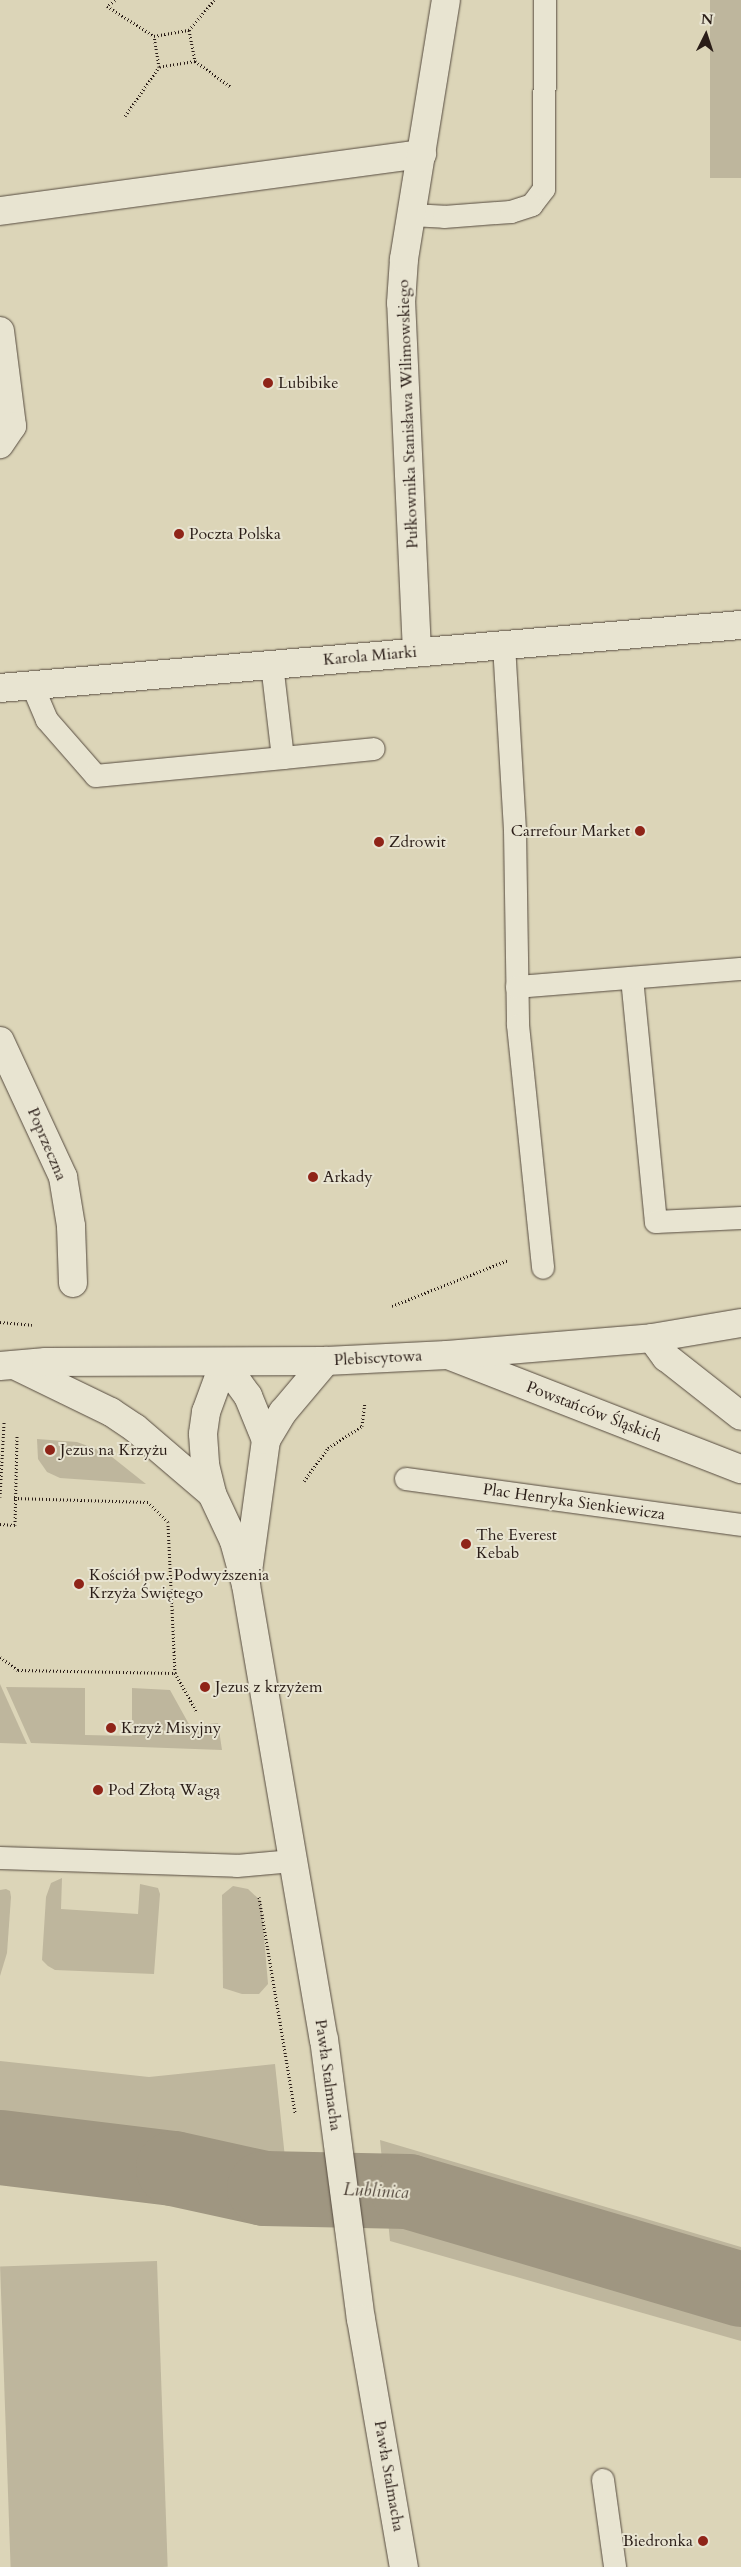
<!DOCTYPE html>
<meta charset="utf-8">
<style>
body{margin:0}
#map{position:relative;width:741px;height:2567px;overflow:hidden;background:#dcd5b8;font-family:Cardo,serif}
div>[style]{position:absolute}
.green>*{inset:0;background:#beb69d;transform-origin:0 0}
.river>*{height:75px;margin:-37.5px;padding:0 37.5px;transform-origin:37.5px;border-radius:37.5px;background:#9f9681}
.path>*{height:3px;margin-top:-1.5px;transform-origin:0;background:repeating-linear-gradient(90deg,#2a1d17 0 1px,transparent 0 3.5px)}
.roads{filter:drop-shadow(0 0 1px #564b3f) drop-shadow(0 0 1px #564b3f)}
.lane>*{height:22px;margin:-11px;padding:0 11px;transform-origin:11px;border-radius:11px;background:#e8e4d1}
.street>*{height:28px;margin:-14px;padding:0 14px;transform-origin:14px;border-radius:14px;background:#e8e4d1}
.secondary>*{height:28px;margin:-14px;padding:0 14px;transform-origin:14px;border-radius:14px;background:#e8e4d1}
.dots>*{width:14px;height:14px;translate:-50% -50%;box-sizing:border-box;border:2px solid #e8e4d1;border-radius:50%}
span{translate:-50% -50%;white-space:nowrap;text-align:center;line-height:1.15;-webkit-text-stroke:4px #e8e4d1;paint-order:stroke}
.poi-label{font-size:16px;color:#2a1d17}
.left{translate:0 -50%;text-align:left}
.right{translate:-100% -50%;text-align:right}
.street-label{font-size:16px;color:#2a1d17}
.water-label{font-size:18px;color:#53473c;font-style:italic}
.north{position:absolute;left:681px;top:10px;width:50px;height:50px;-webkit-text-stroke:4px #e8e4d1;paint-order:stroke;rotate:4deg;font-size:14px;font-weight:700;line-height:20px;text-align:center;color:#2a1d17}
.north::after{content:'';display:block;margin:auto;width:18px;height:22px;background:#2a1d17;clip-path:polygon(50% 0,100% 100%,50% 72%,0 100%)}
</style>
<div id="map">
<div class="green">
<div style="left:710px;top:0;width:31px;height:178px"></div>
<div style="clip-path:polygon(37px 1439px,77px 1442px,107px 1453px,146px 1484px,60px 1478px,47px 1472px,38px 1459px)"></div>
<div style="clip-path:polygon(0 1684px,27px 1744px,0 1743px)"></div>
<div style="clip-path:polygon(6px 1687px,85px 1688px,85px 1735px,132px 1736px,132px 1688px,170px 1690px,190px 1726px,218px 1723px,222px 1750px,31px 1743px)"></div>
<div style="clip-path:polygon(62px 1878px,61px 1909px,138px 1914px,140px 1884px,158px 1888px,160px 1894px,154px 1974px,55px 1970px,48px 1966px,42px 1960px,46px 1897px,51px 1883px)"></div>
<div style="clip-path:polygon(233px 1886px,248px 1889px,261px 1901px,268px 1984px,259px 1994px,242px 1994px,223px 1988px,222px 1895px)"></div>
<div style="clip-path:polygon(6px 1889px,10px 1891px,11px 1897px,7px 1953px,0 1976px,0 1890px)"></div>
<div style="clip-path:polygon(0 2061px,149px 2077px,275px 2064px,286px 2167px,21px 2127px,0 2128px)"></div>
<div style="clip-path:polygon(380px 2140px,741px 2247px,741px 2341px,390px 2241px)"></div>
<div style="left:157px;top:2261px;width:306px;height:157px;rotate:88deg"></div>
</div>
<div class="river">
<div style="left:0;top:2147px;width:174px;rotate:6.9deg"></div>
<div style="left:173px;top:2168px;width:93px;rotate:12.4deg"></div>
<div style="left:264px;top:2188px;width:144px;rotate:1.2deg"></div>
<div style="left:408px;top:2191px;width:347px;rotate:16.4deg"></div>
</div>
<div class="path">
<div style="left:115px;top:0;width:10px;rotate:143deg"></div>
<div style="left:107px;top:6px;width:56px;rotate:32.6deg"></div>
<div style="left:154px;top:36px;width:36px;rotate:-10deg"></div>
<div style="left:189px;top:30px;width:32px;rotate:79deg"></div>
<div style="left:195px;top:61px;width:36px;rotate:171deg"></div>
<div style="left:159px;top:67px;width:31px;rotate:-99deg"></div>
<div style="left:189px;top:30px;width:39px;rotate:-50deg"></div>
<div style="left:195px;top:61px;width:44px;rotate:35.8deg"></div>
<div style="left:125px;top:116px;width:60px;rotate:-55.2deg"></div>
<div style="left:392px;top:1306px;width:125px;rotate:-21.6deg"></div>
<div style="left:0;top:1322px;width:32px;rotate:5deg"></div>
<div style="left:304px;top:1481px;width:41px;rotate:-54deg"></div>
<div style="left:328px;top:1448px;width:40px;rotate:-32.9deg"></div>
<div style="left:362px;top:1426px;width:24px;rotate:-83deg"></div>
<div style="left:0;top:1497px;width:75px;rotate:-86.9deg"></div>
<div style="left:0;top:1524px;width:15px;rotate:4deg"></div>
<div style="left:15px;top:1525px;width:89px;rotate:-88.7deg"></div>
<div style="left:0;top:1657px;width:22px;rotate:36deg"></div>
<div style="left:18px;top:1670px;width:157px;rotate:1.1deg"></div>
<div style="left:175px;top:1673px;width:151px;rotate:-92.7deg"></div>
<div style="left:168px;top:1522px;width:28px;rotate:-135deg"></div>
<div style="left:148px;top:1502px;width:134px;rotate:-178.3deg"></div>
<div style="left:175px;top:1673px;width:45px;rotate:60.6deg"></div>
<div style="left:259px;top:1897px;width:219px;rotate:80.5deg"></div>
</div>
<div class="roads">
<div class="lane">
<div style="left:411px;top:215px;width:33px;rotate:3deg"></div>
<div style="left:444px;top:217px;width:67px;rotate:-4.3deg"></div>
<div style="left:511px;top:212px;width:22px;rotate:-18deg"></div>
<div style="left:532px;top:205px;width:20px;rotate:-53deg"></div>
<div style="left:544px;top:189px;width:189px;rotate:-89.7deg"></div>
<div style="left:504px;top:645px;width:185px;rotate:86.6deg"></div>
<div style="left:515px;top:830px;width:195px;rotate:89.1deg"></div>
<div style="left:518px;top:1025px;width:244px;rotate:84.1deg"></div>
<div style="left:33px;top:687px;width:36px;rotate:67deg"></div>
<div style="left:47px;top:720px;width:74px;rotate:48.8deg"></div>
<div style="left:96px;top:776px;width:188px;rotate:-5.5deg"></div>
<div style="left:283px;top:758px;width:94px;rotate:-96.7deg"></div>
<div style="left:283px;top:758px;width:91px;rotate:-5.6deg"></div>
<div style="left:632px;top:978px;width:245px;rotate:84.4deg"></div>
<div style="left:656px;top:1222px;width:85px;rotate:-2.7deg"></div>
<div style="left:517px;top:987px;width:225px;rotate:-4.6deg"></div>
<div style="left:406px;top:1479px;width:338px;rotate:7.8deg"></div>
<div style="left:0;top:1858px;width:237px;rotate:1.9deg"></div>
<div style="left:237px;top:1866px;width:56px;rotate:-5.1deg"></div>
<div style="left:603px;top:2480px;width:88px;rotate:82.1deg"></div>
</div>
<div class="street">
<div style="left:0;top:211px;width:426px;rotate:-7.7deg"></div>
<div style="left:0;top:331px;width:96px;rotate:82.8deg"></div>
<div style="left:12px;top:426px;width:22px;rotate:124deg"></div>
<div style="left:417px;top:652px;width:349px;rotate:-92.6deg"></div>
<div style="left:401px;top:303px;width:44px;rotate:-86.1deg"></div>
<div style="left:404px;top:259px;width:262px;rotate:-80.8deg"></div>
<div style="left:0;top:688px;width:744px;rotate:-4.86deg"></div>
<div style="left:0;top:1041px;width:150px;rotate:65.1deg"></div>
<div style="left:63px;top:1177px;width:50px;rotate:80.7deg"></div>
<div style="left:71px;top:1226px;width:57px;rotate:88deg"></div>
</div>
<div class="secondary">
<div style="left:652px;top:1338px;width:24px;rotate:54deg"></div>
<div style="left:666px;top:1357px;width:95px;rotate:38.2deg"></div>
<div style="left:453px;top:1357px;width:309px;rotate:21.3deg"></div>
<div style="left:224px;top:1363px;width:52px;rotate:110.2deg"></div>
<div style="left:206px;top:1412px;width:22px;rotate:98deg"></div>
<div style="left:203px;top:1434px;width:31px;rotate:86deg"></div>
<div style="left:205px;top:1465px;width:30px;rotate:76deg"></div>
<div style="left:212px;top:1494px;width:52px;rotate:64.9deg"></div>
<div style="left:234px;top:1541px;width:46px;rotate:74.7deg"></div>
<div style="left:246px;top:1585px;width:461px;rotate:80.3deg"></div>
<div style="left:324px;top:2039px;width:282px;rotate:82.5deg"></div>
<div style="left:361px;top:2319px;width:252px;rotate:80.2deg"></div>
<div style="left:224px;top:1363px;width:41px;rotate:54deg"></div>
<div style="left:248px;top:1396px;width:48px;rotate:67.8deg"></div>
<div style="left:266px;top:1440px;width:132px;rotate:97.8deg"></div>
<div style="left:14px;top:1365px;width:108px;rotate:25.9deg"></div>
<div style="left:111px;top:1412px;width:29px;rotate:34deg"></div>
<div style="left:135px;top:1428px;width:101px;rotate:40.6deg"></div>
<div style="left:0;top:1366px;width:46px;rotate:-5deg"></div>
<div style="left:46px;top:1362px;width:280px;rotate:-0.2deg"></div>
<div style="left:326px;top:1361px;width:121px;rotate:-2.8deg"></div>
<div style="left:447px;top:1355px;width:206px;rotate:-4.7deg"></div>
<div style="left:652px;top:1338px;width:90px;rotate:-9.6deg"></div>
<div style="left:266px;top:1440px;width:33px;rotate:-59deg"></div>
<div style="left:283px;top:1412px;width:67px;rotate:-49.9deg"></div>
</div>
</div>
<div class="dots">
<div style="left:268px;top:383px;background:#8f2418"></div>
<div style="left:179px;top:534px;background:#8f2418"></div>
<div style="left:640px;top:831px;background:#8f2418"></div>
<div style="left:379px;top:842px;background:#8f2418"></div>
<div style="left:313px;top:1177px;background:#8f2418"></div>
<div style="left:50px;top:1450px;background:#8f2418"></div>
<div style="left:466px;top:1544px;background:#8f2418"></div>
<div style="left:79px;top:1584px;background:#8f2418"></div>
<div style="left:205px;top:1687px;background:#8f2418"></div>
<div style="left:111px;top:1728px;background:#8f2418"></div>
<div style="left:98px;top:1790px;background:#8f2418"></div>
<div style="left:703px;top:2541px;background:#8f2418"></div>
</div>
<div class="poi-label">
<span class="left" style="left:278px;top:383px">Lubibike</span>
<span class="left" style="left:189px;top:534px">Poczta Polska</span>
<span class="right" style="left:630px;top:831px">Carrefour Market</span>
<span class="left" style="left:389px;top:842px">Zdrowit</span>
<span class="left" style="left:323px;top:1177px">Arkady</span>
<span class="left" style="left:60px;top:1450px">Jezus na Krzyżu</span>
<span class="left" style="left:476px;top:1544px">The Everest<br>Kebab</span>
<span class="left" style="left:89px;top:1584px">Kościół pw. Podwyższenia<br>Krzyża Świętego</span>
<span class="left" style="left:215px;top:1687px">Jezus z krzyżem</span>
<span class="left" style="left:121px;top:1728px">Krzyż Misyjny</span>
<span class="left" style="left:108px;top:1790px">Pod Złotą Wagą</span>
<span class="right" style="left:693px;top:2541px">Biedronka</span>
</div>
<div class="street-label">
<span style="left:408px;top:414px;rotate:-92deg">Pułkownika Stanisława Wilimowskiego</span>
<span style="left:370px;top:656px;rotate:-5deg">Karola Miarki</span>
<span style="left:47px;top:1144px;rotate:67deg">Poprzeczna</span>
<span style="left:378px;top:1358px;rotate:-3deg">Plebiscytowa</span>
<span style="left:594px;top:1412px;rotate:21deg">Powstańców Śląskich</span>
<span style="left:574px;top:1502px;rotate:8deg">Plac Henryka Sienkiewicza</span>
<span style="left:328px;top:2075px;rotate:82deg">Pawła Stalmacha</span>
<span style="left:389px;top:2476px;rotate:80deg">Pawła Stalmacha</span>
</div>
<div class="water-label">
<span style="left:376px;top:2192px;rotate:3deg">Lublinica</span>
</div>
<div class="north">N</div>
</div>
